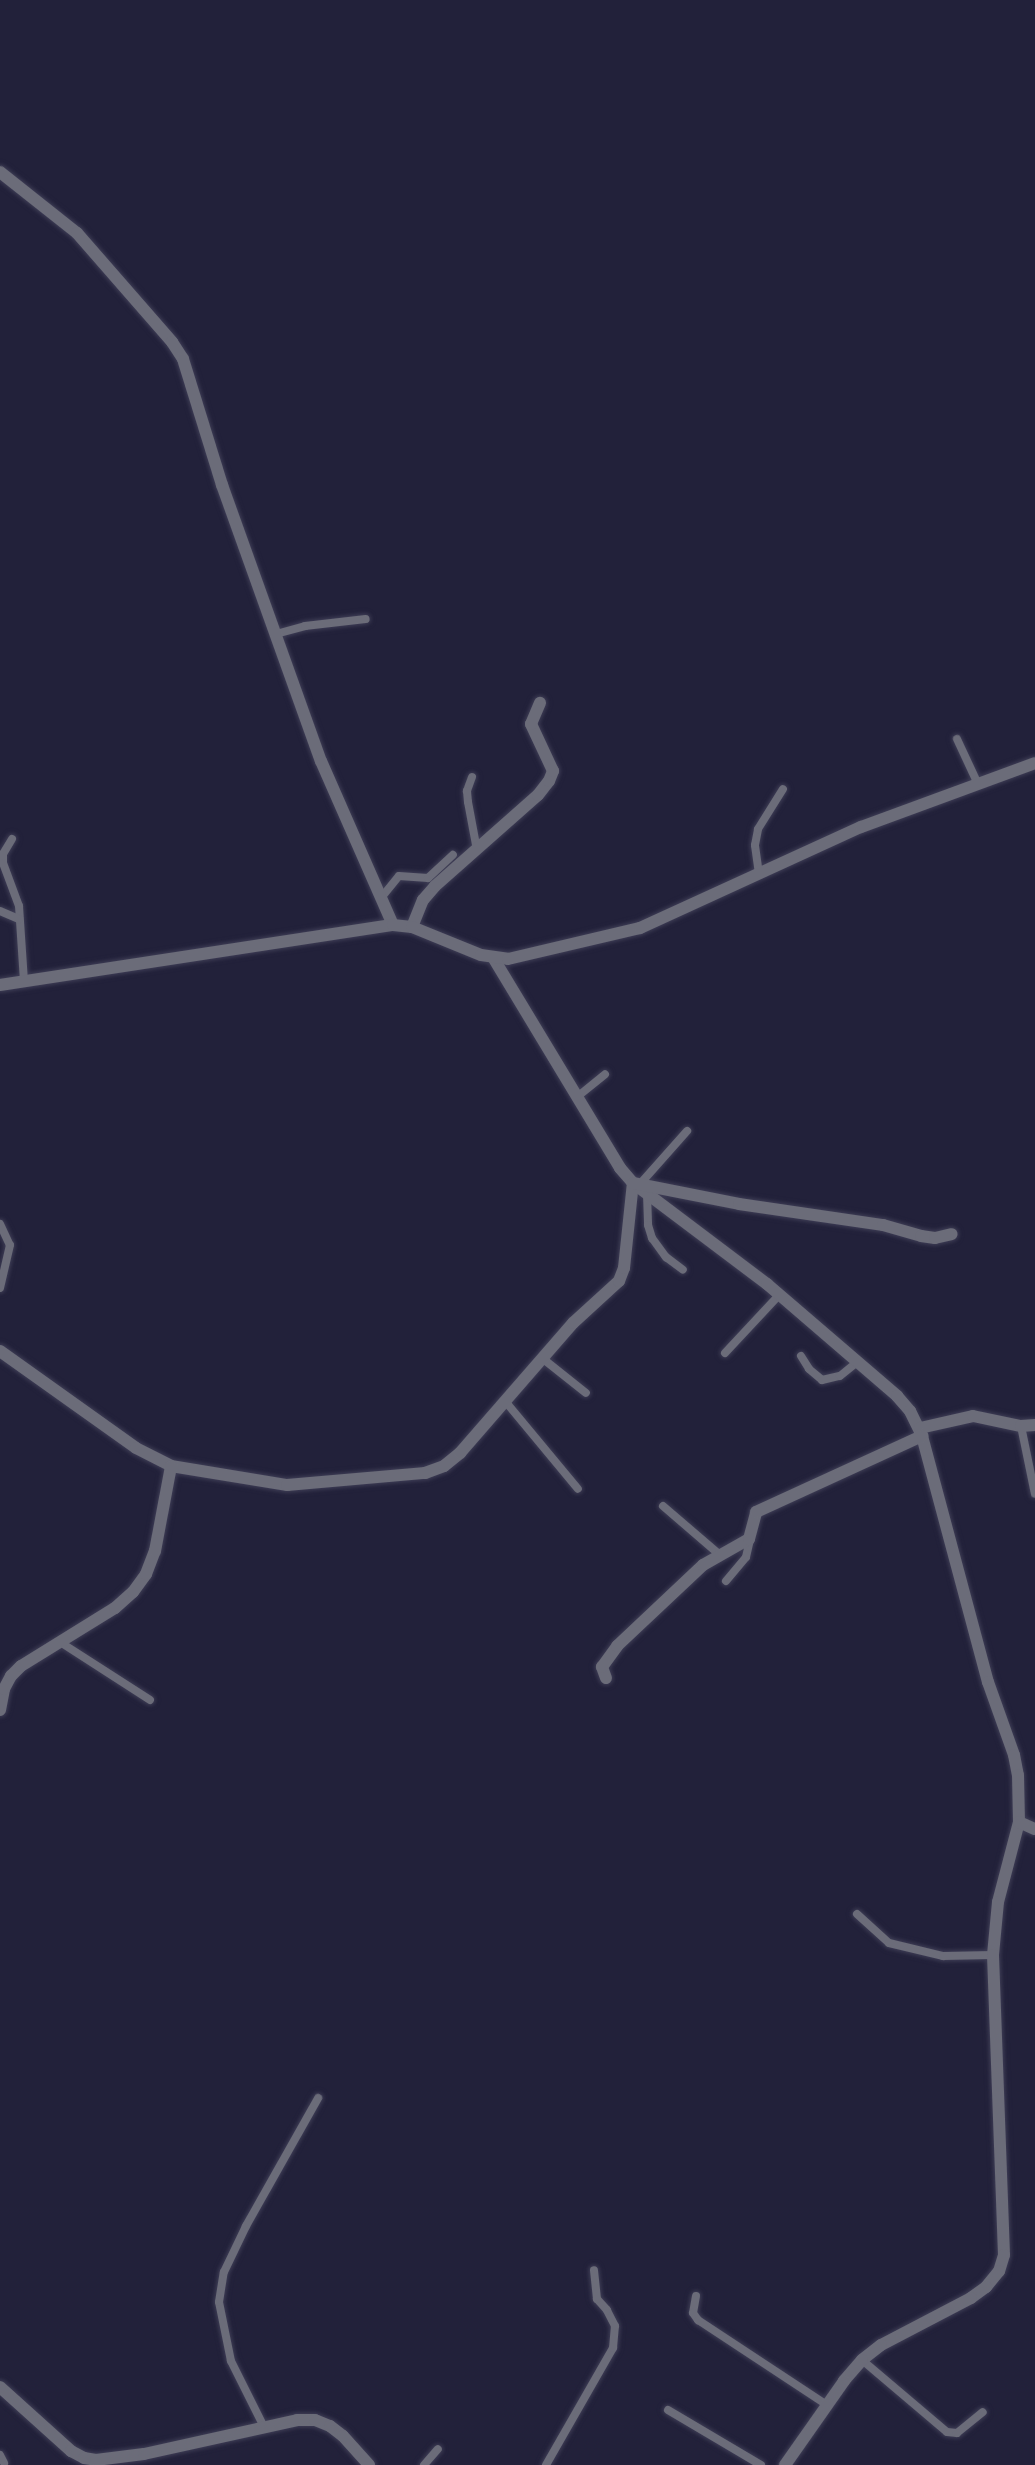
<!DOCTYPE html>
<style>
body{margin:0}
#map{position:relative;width:1035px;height:2465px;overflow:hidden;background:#22213a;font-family:Ubuntu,sans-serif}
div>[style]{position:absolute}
.roads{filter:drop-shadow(0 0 2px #3e3d55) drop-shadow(0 0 2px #3e3d55)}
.service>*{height:8px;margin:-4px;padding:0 4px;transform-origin:4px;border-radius:4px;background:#6b6c79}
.minor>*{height:12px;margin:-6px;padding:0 6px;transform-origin:6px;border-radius:6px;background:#6b6c79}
span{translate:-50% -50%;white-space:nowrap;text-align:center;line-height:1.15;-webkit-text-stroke:4.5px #0d0d17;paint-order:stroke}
</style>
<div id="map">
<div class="roads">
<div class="service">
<div style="left:276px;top:634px;width:30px;rotate:-15deg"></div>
<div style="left:305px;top:626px;width:61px;rotate:-6.5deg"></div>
<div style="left:957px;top:739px;width:50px;rotate:65deg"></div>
<div style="left:472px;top:777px;width:15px;rotate:110deg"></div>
<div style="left:467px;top:791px;width:11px;rotate:85deg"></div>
<div style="left:468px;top:802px;width:49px;rotate:79.4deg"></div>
<div style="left:12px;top:839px;width:17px;rotate:121deg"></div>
<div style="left:3px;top:854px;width:9px;rotate:90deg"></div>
<div style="left:3px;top:863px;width:46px;rotate:69.6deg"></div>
<div style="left:19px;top:906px;width:76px;rotate:86.2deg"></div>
<div style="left:759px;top:874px;width:29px;rotate:-98deg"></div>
<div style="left:755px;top:845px;width:16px;rotate:-79deg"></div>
<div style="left:758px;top:829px;width:47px;rotate:-58deg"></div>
<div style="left:381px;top:898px;width:28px;rotate:-51deg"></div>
<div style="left:399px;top:876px;width:29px;rotate:4deg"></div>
<div style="left:428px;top:878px;width:34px;rotate:-43deg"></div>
<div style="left:0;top:911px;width:21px;rotate:23deg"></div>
<div style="left:577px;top:1097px;width:36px;rotate:-39deg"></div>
<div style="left:640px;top:1184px;width:71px;rotate:-48.4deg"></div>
<div style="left:647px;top:1194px;width:31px;rotate:88deg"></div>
<div style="left:648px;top:1225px;width:14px;rotate:73deg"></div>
<div style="left:652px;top:1238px;width:24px;rotate:54deg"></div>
<div style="left:666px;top:1257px;width:21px;rotate:37deg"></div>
<div style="left:0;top:1224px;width:23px;rotate:65deg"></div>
<div style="left:10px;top:1245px;width:44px;rotate:103.1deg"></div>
<div style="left:725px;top:1353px;width:79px;rotate:-47deg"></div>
<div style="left:801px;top:1356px;width:15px;rotate:58deg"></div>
<div style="left:809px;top:1369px;width:17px;rotate:40deg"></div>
<div style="left:822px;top:1380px;width:18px;rotate:-13deg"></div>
<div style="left:840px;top:1376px;width:22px;rotate:-39deg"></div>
<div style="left:542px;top:1358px;width:56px;rotate:38.5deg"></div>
<div style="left:505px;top:1401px;width:114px;rotate:50.3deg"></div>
<div style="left:1021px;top:1426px;width:69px;rotate:78.4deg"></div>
<div style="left:663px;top:1506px;width:75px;rotate:40.7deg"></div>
<div style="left:726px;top:1581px;width:31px;rotate:-50deg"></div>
<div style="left:746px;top:1557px;width:23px;rotate:-77deg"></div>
<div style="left:60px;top:1642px;width:107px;rotate:32.8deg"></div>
<div style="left:857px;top:1914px;width:43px;rotate:42.2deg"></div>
<div style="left:889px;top:1943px;width:56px;rotate:13.5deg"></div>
<div style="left:943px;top:1956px;width:50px;rotate:-1.1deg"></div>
<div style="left:696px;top:2296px;width:17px;rotate:100deg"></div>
<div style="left:693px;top:2313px;width:9px;rotate:54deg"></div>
<div style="left:698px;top:2320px;width:154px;rotate:33.4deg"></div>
<div style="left:862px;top:2360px;width:111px;rotate:40.3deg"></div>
<div style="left:947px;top:2432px;width:10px;rotate:6deg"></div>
<div style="left:957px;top:2433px;width:33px;rotate:-39deg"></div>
<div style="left:668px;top:2410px;width:108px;rotate:30.6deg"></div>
<div style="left:264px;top:2427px;width:74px;rotate:-116.6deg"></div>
<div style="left:231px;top:2361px;width:60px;rotate:-101.5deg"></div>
<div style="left:219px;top:2302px;width:30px;rotate:-81deg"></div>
<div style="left:224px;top:2272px;width:51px;rotate:-64.4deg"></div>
<div style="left:246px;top:2226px;width:147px;rotate:-60.6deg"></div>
<div style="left:0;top:2455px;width:9px;rotate:63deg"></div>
<div style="left:424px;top:2465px;width:21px;rotate:-49deg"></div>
<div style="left:546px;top:2465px;width:135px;rotate:-60.2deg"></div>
<div style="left:613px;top:2348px;width:22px;rotate:-85deg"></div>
<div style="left:615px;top:2326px;width:18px;rotate:-117deg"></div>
<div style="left:607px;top:2310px;width:15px;rotate:-132deg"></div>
<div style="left:597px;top:2299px;width:29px;rotate:-96deg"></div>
</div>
<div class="minor">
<div style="left:0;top:172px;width:98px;rotate:38.4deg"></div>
<div style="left:77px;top:233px;width:145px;rotate:48.9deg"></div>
<div style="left:172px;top:342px;width:20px;rotate:57deg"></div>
<div style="left:183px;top:359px;width:132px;rotate:72.8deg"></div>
<div style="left:222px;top:485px;width:293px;rotate:70.3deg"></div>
<div style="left:321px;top:761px;width:179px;rotate:66.3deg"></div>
<div style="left:412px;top:927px;width:29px;rotate:-68deg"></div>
<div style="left:423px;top:900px;width:18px;rotate:-49deg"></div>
<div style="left:435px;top:886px;width:137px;rotate:-41.5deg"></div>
<div style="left:538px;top:795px;width:18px;rotate:-52deg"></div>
<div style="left:549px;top:781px;width:11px;rotate:-68deg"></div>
<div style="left:553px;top:771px;width:52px;rotate:-115.1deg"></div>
<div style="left:531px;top:724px;width:23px;rotate:-67deg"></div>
<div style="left:494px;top:959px;width:244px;rotate:58.9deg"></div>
<div style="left:620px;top:1168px;width:20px;rotate:49deg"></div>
<div style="left:633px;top:1183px;width:168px;rotate:37deg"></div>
<div style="left:767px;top:1284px;width:172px;rotate:40.7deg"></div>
<div style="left:897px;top:1396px;width:20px;rotate:49deg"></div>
<div style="left:910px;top:1411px;width:28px;rotate:64deg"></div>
<div style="left:922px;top:1436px;width:255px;rotate:75deg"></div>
<div style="left:988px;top:1682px;width:77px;rotate:70.4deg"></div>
<div style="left:1014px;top:1755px;width:20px;rotate:79deg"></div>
<div style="left:1018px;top:1775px;width:47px;rotate:88.8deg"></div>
<div style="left:1019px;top:1822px;width:83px;rotate:104.7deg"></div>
<div style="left:998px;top:1902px;width:53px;rotate:95.4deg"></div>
<div style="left:993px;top:1955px;width:300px;rotate:87.9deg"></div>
<div style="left:1004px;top:2255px;width:17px;rotate:107deg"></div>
<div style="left:999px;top:2271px;width:21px;rotate:129deg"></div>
<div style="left:986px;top:2287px;width:19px;rotate:144deg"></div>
<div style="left:971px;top:2298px;width:102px;rotate:152.4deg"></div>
<div style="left:881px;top:2345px;width:24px;rotate:142deg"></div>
<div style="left:862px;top:2360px;width:28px;rotate:131deg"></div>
<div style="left:844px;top:2381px;width:103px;rotate:125.1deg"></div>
<div style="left:0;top:985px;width:398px;rotate:-8.7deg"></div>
<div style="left:393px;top:925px;width:19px;rotate:6deg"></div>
<div style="left:412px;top:927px;width:74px;rotate:22.1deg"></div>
<div style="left:481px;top:955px;width:27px;rotate:8deg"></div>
<div style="left:508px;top:959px;width:136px;rotate:-13.2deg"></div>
<div style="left:640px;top:928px;width:243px;rotate:-24.6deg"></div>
<div style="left:861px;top:827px;width:185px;rotate:-20.2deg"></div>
<div style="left:0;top:1351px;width:167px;rotate:35.5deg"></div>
<div style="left:136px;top:1448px;width:39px;rotate:27deg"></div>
<div style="left:171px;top:1466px;width:118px;rotate:9.3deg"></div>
<div style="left:287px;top:1485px;width:139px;rotate:-5deg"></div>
<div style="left:425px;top:1473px;width:20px;rotate:-20deg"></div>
<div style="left:444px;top:1466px;width:21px;rotate:-39deg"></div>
<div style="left:460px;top:1453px;width:172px;rotate:-49deg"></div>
<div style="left:573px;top:1323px;width:62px;rotate:-42.4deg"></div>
<div style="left:619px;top:1281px;width:14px;rotate:-69deg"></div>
<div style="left:624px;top:1268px;width:85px;rotate:-84deg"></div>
<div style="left:633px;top:1183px;width:108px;rotate:11.2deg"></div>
<div style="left:739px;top:1204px;width:146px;rotate:8.3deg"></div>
<div style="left:883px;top:1225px;width:40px;rotate:16deg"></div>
<div style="left:921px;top:1236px;width:14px;rotate:8deg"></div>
<div style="left:935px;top:1238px;width:17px;rotate:-13deg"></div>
<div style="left:920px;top:1428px;width:54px;rotate:-12.8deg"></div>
<div style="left:973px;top:1416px;width:49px;rotate:11.8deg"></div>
<div style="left:1021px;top:1426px;width:14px;rotate:-4deg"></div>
<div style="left:606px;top:1678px;width:12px;rotate:-110deg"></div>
<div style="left:602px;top:1667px;width:26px;rotate:-54deg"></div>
<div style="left:617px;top:1646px;width:118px;rotate:-43.3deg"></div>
<div style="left:703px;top:1565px;width:53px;rotate:-29.5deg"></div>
<div style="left:749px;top:1539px;width:28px;rotate:-75deg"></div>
<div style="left:756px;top:1512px;width:183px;rotate:-24.6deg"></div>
<div style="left:0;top:1710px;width:21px;rotate:-79deg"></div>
<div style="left:4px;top:1689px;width:15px;rotate:-62deg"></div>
<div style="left:11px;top:1676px;width:14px;rotate:-45deg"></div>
<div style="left:21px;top:1666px;width:110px;rotate:-31.7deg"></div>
<div style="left:115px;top:1608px;width:24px;rotate:-42deg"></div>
<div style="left:133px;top:1592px;width:22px;rotate:-54deg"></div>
<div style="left:146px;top:1574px;width:25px;rotate:-69deg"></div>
<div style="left:155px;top:1551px;width:86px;rotate:-79.3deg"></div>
<div style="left:1019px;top:1822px;width:17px;rotate:24deg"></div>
<div style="left:0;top:2387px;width:96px;rotate:42deg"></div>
<div style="left:71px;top:2451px;width:15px;rotate:28deg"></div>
<div style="left:84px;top:2458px;width:12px;rotate:9deg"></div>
<div style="left:96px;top:2460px;width:48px;rotate:-7.1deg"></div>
<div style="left:144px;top:2454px;width:157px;rotate:-12.5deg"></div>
<div style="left:297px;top:2420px;width:18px"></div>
<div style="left:315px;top:2420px;width:16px;rotate:22deg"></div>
<div style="left:330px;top:2426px;width:16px;rotate:38deg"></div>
<div style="left:343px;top:2436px;width:39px;rotate:48deg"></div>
</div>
</div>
</div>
